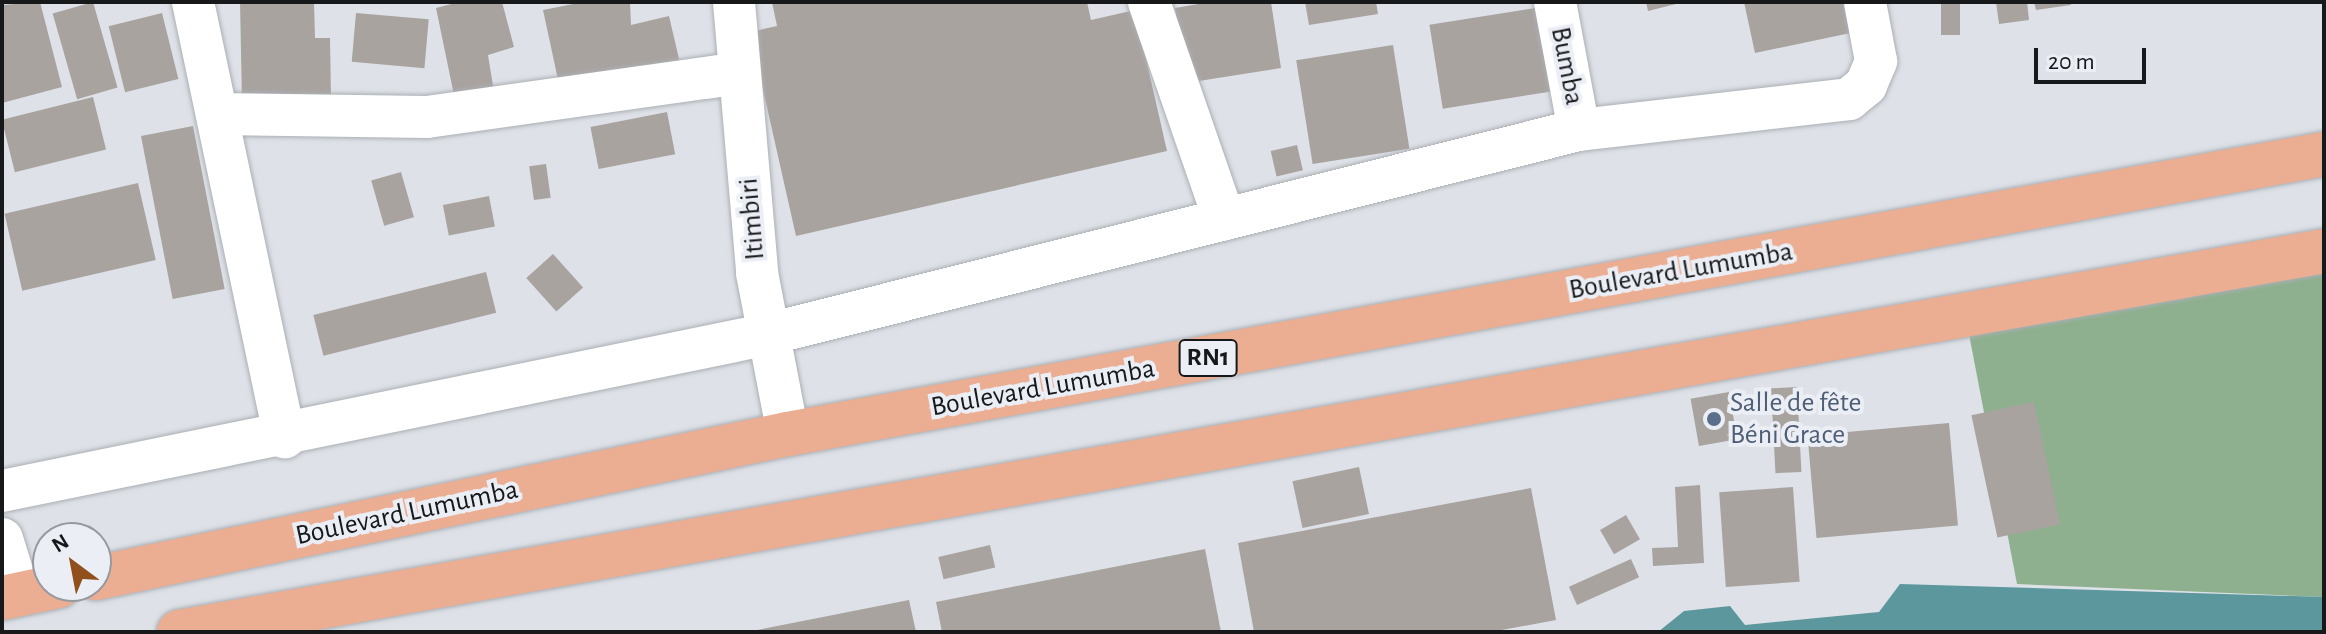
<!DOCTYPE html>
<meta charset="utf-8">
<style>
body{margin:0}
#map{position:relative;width:2326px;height:634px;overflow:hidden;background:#dee2e8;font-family:"Alegreya Sans",sans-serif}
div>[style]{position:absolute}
.forest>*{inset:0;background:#8eb08e}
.water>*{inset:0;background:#5c979d}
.building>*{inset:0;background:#a9a3a0;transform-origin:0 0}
.roads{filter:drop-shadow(0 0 2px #abafb4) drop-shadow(0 0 2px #abafb4)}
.minor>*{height:42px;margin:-21px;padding:0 21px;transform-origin:21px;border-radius:21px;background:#fff}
.trunk>*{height:44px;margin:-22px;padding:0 22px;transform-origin:22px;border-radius:22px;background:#ecae93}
.dots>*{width:22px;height:22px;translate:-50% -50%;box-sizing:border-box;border:4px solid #ebeff5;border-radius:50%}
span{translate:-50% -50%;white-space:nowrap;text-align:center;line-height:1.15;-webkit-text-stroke:8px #ebeff5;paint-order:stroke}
.shield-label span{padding:2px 6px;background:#ebeff5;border:2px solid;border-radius:6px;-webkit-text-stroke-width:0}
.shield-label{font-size:26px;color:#16181a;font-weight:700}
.street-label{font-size:28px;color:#16181a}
.service-label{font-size:28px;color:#4e5e75}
.left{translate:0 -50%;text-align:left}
.frame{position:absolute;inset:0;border:4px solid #16181a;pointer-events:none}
.north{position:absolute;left:32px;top:522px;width:80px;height:80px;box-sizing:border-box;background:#ebeff5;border:2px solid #96999d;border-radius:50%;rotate:328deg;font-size:22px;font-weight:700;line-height:32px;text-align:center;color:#16181a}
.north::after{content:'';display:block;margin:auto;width:28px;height:36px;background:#904f1b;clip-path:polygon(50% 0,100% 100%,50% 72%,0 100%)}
.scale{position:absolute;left:2034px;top:48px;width:112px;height:36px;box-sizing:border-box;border:4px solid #16181a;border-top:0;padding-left:10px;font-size:24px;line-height:28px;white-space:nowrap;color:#16181a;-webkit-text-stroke:6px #ebeff5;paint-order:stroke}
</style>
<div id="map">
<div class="forest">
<div style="clip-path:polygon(2324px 253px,2324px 597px,2017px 584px,1968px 329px)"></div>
</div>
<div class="water">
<div style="clip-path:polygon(1900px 584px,2324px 597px,2324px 632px,1658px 632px,1684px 611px,1730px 606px,1745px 625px,1879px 612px)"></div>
</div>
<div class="building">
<div style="clip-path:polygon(40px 2px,62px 87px,2px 103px,2px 5px)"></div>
<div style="left:93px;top:2px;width:89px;height:42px;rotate:74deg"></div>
<div style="clip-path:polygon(240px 2px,314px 2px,315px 38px,330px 38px,331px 99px,242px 102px)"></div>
<div style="clip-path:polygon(459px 2px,502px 2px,514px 47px,488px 55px,494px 92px,455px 100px,436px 8px)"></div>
<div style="clip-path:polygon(583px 2px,630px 2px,631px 25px,669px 16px,680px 63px,560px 89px,543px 10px)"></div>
<div style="clip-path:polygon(772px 2px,1087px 2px,1091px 20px,1135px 10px,1167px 151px,796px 236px,750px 32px,777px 26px)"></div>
<div style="clip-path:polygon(1210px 2px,1271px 2px,1281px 68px,1186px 83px,1175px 8px)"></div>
<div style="clip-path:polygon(1305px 2px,1376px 2px,1378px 14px,1309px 25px)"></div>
<div style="clip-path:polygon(1646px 2px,1680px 2px,1680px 3px,1648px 11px)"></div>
<div style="clip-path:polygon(1744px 2px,1854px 2px,1860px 31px,1755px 53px)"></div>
<div style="left:1941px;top:2px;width:19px;height:33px"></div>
<div style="clip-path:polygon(1996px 2px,2027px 2px,2029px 20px,1999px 24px)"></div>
<div style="clip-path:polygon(2034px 2px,2070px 2px,2071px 5px,2036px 10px)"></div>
<div style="left:1548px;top:6px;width:85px;height:120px;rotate:81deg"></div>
<div style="left:162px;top:13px;width:68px;height:55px;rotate:76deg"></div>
<div style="left:356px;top:13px;width:73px;height:49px;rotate:5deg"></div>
<div style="left:1393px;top:45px;width:105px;height:98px;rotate:81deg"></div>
<div style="left:93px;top:97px;width:54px;height:94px;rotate:76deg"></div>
<div style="left:667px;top:112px;width:43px;height:78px;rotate:79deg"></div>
<div style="left:193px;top:126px;width:166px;height:53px;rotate:79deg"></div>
<div style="left:1297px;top:145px;width:26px;height:27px;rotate:77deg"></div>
<div style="left:546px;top:164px;width:34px;height:17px;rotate:82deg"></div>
<div style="left:401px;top:172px;width:47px;height:31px;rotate:74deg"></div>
<div style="left:138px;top:183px;width:79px;height:137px;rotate:77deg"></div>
<div style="left:489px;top:196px;width:31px;height:47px;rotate:79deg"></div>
<div style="left:553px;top:254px;width:45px;height:36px;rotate:48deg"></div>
<div style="left:486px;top:272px;width:42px;height:178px;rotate:76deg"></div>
<div style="left:1797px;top:387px;width:85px;height:26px;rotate:87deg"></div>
<div style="left:1729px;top:392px;width:48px;height:39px;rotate:80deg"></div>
<div style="left:2034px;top:402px;width:125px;height:64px;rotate:78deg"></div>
<div style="left:1949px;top:423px;width:103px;height:142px;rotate:85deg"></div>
<div style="left:1359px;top:467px;width:48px;height:68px;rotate:78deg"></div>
<div style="clip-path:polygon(1700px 485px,1704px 563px,1653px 566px,1652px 548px,1678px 547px,1675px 487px)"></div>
<div style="left:1793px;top:487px;width:95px;height:74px;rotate:86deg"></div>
<div style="clip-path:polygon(1531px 488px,1556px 620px,1491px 632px,1254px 632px,1238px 543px)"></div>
<div style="left:1626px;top:515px;width:28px;height:30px;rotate:60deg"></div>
<div style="left:990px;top:545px;width:23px;height:53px;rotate:77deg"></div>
<div style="clip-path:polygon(1205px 549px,1221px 632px,942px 632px,936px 602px)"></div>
<div style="left:1631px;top:559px;width:20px;height:68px;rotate:66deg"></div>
<div style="clip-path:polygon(909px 600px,916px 632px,752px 632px,752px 631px)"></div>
</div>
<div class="roads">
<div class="minor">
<div style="left:193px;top:2px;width:445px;rotate:78.1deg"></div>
<div style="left:734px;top:2px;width:272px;rotate:85.1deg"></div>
<div style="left:757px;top:273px;width:164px;rotate:79.1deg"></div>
<div style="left:1149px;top:2px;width:230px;rotate:70.9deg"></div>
<div style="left:1555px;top:2px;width:130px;rotate:79.4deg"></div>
<div style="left:217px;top:114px;width:210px;rotate:0.8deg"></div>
<div style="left:427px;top:117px;width:315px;rotate:-8deg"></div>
<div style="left:2px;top:491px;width:783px;rotate:-11.57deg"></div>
<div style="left:769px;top:334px;width:835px;rotate:-14.14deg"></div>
<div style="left:1579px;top:130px;width:272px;rotate:-6.5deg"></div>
<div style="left:1849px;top:99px;width:22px;rotate:-39deg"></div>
<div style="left:1866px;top:85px;width:26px;rotate:-67deg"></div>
<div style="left:1876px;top:61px;width:60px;rotate:-100.6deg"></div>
<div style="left:2px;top:539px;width:58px;rotate:72.8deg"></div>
</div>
<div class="trunk">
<div style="left:96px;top:578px;width:707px;rotate:-11.76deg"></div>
<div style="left:788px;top:434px;width:1561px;rotate:-10.33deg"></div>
<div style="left:2px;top:598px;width:58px;rotate:-11.9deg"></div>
<div style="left:179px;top:632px;width:2179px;rotate:-10.07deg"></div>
</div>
</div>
<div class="dots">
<div style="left:1714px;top:419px;background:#5c6f8a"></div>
</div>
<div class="shield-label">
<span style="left:1208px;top:358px">RN1</span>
</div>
<div class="street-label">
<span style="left:1567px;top:66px;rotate:79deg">Bumba</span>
<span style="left:752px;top:219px;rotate:-95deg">Itimbiri</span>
<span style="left:1681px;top:271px;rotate:-10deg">Boulevard Lumumba</span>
<span style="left:1043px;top:388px;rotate:-10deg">Boulevard Lumumba</span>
<span style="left:407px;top:513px;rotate:-12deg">Boulevard Lumumba</span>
</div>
<div class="service-label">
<span class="left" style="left:1730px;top:419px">Salle de fête<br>Béni Grace</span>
</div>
<div class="frame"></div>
<div class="north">N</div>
<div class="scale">20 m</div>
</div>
